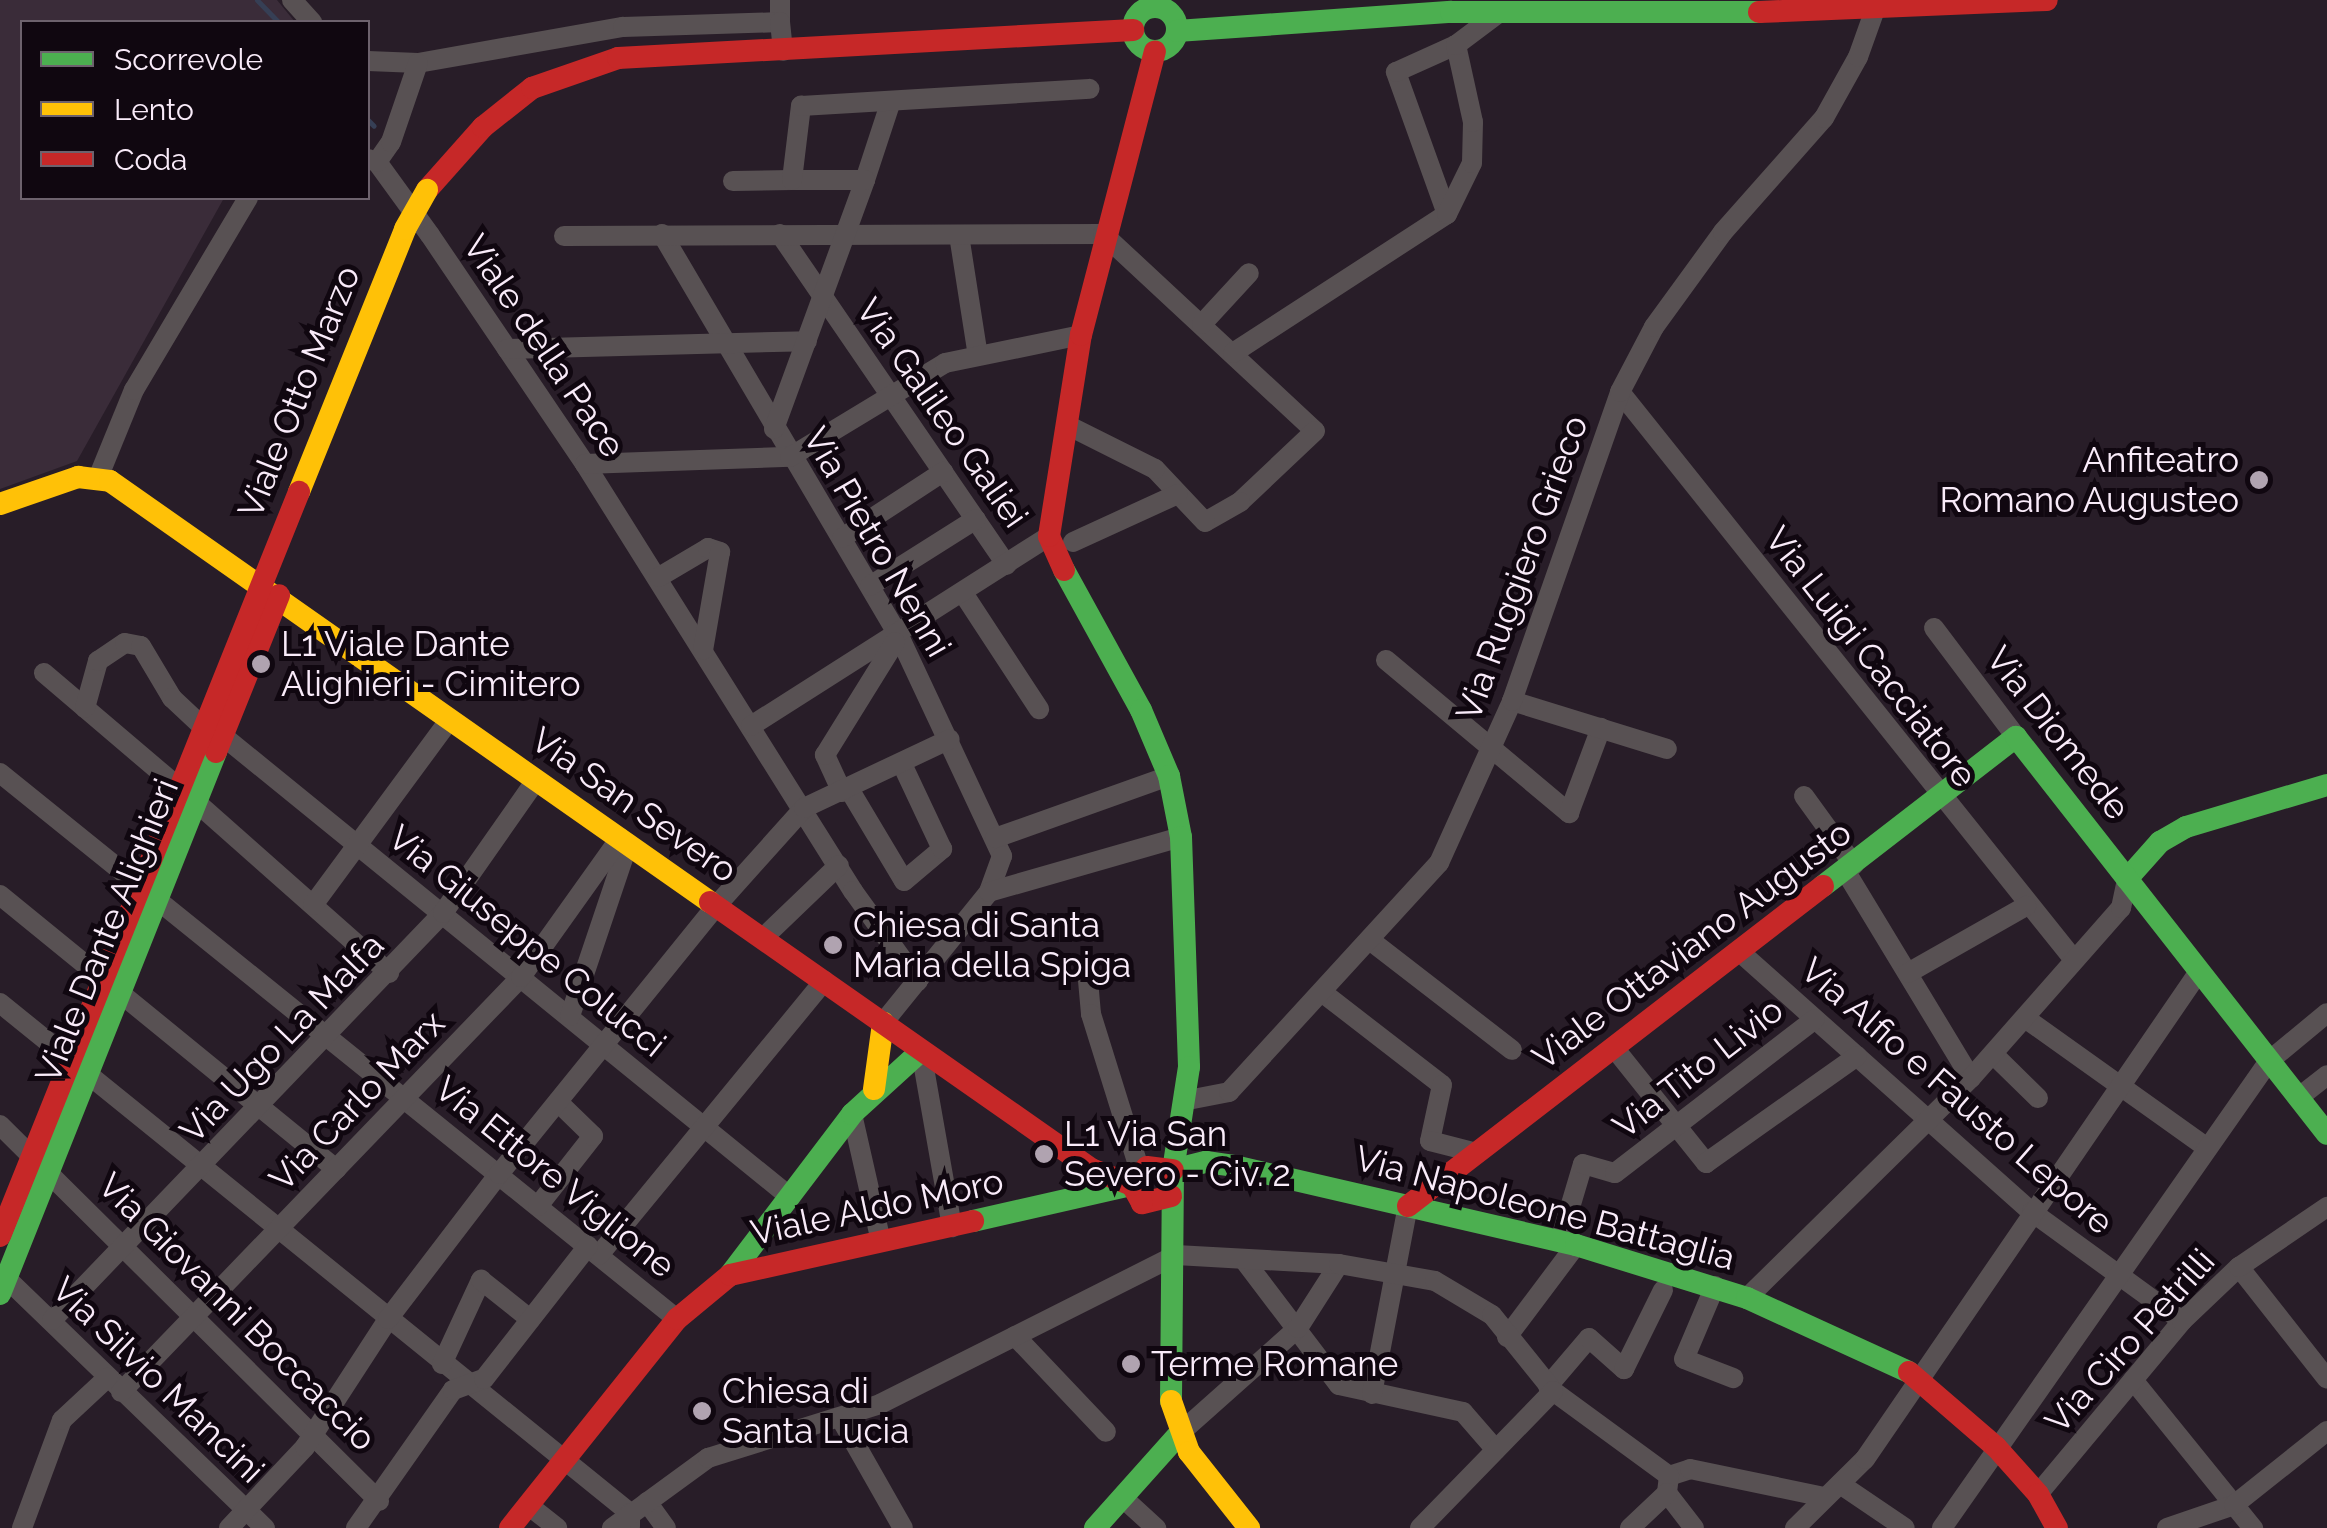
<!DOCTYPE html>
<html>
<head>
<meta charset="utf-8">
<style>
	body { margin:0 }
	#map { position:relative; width:2327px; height:1528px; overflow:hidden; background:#281d28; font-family:Raleway,sans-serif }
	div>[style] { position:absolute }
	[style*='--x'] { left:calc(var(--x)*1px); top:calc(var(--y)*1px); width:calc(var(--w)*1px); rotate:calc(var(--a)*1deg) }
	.green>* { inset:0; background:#3a2c39 }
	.stream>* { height:5px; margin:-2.5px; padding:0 2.5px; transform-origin:2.5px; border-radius:2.5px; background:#363f55 }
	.street>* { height:20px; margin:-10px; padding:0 10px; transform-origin:10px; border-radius:10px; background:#585153 }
	.fast>* { height:22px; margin:-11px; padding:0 11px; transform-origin:11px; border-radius:11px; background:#4caf50 }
	.fast>.ring { margin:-11px; padding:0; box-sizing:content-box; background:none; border:22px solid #4caf50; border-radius:50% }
	.slow>* { height:22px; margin:-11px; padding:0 11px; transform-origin:11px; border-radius:11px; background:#ffc107 }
	.jam>* { height:22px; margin:-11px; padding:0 11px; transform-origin:11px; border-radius:11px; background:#c62828 }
	.slow-bridge>* { height:22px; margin:-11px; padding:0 11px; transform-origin:11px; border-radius:11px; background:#ffc107 }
	.dots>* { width:28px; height:28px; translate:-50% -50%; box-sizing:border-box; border:5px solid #100710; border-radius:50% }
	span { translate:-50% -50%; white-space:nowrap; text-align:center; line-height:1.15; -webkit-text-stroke:10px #100710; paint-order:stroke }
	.street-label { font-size:35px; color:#f9ebf9 }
	.poi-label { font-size:35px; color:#f9ebf9 }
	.right { translate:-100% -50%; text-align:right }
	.left { translate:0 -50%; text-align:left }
	.legend { position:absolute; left:20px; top:20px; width:350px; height:180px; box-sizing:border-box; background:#100710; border:2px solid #6d626d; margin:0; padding:12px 18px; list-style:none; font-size:30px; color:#f9ebf9 }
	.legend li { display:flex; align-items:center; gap:20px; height:50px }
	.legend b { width:50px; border:2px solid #6d626d }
</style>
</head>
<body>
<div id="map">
	<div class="green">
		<div style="clip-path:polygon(0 0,277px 0,295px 22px,22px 22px,22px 198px,224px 198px,77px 461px,0 489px)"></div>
	</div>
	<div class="stream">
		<div style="--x:257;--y:0;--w:30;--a:46"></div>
		<div style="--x:368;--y:120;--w:8;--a:45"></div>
	</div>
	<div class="street">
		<div style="--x:292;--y:0;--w:30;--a:48"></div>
		<div style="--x:780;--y:0;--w:22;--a:90"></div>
		<div style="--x:368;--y:61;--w:50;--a:2.3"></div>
		<div style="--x:418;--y:63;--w:208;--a:-10"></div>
		<div style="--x:623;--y:27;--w:157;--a:-1.8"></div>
		<div style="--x:780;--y:22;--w:29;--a:84"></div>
		<div style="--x:368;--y:159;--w:9;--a:18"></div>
		<div style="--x:377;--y:162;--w:90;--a:54"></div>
		<div style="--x:430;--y:235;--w:277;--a:55.9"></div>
		<div style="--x:585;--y:464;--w:504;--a:57.89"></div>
		<div style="--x:853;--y:891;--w:111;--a:54.2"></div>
		<div style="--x:377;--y:162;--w:24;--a:-55"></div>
		<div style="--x:391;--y:142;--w:83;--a:-71.1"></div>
		<div style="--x:865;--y:180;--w:83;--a:-71.8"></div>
		<div style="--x:733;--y:181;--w:59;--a:-1"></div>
		<div style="--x:1447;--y:214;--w:151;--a:-109.8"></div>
		<div style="--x:1396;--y:72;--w:66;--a:-24.2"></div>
		<div style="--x:662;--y:234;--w:467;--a:59.5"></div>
		<div style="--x:899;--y:636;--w:243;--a:64.9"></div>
		<div style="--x:1002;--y:856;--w:38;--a:110"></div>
		<div style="--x:989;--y:892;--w:169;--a:129"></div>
		<div style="--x:780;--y:234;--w:401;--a:55.6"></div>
		<div style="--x:959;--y:235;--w:122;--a:81.1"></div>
		<div style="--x:564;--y:236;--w:539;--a:-0.21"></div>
		<div style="--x:1103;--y:234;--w:289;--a:42.9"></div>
		<div style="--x:1315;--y:431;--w:103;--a:136.6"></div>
		<div style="--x:1240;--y:502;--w:40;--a:150.3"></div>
		<div style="--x:1205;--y:522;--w:73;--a:-133.3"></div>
		<div style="--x:1155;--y:469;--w:98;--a:-153.4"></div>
		<div style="--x:1202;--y:324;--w:69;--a:-47.3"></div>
		<div style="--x:507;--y:349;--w:300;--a:-1.5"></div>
		<div style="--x:1233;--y:353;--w:255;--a:-33"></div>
		<div style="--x:1447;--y:214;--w:57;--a:-63.9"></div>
		<div style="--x:1472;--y:163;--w:41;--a:-88.6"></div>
		<div style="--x:1473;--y:122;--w:79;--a:-102.4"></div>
		<div style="--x:1456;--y:45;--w:55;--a:-36.9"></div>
		<div style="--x:1620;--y:392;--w:727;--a:51.36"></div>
		<div style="--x:774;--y:429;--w:265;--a:-69.9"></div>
		<div style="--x:865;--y:180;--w:73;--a:180"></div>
		<div style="--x:792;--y:180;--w:75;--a:-83.1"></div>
		<div style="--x:801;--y:106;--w:289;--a:-3.4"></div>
		<div style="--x:585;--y:464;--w:205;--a:-2"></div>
		<div style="--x:790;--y:457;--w:181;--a:-31.2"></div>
		<div style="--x:945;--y:363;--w:139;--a:-11.6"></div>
		<div style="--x:98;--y:478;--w:95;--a:-67.8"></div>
		<div style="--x:134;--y:390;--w:223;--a:-59.3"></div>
		<div style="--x:842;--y:538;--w:121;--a:-33.2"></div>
		<div style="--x:1073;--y:542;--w:115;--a:-24.6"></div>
		<div style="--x:659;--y:577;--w:57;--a:-30.6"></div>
		<div style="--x:708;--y:548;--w:13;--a:18"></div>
		<div style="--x:720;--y:552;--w:99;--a:99.8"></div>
		<div style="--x:870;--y:586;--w:125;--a:-32.3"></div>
		<div style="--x:963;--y:593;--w:139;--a:56.8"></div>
		<div style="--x:1934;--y:628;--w:136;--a:53"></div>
		<div style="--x:1386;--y:660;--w:239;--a:39.9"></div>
		<div style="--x:1569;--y:813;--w:91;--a:-69.4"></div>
		<div style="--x:44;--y:673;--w:177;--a:40.4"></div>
		<div style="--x:1512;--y:701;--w:162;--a:17.2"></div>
		<div style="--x:85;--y:708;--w:49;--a:-74.5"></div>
		<div style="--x:98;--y:661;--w:32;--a:-34"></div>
		<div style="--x:125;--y:643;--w:16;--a:11"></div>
		<div style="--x:141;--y:646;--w:61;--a:59.2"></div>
		<div style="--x:172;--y:698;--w:42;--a:43.1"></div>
		<div style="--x:751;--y:726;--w:353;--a:-32.5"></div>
		<div style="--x:223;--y:736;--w:731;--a:39.11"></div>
		<div style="--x:0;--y:773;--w:870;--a:38.89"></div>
		<div style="--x:849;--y:789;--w:107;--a:59.1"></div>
		<div style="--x:904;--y:881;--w:50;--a:-40.1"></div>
		<div style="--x:942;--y:849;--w:94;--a:-115.2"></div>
		<div style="--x:842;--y:792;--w:41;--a:-114.7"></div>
		<div style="--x:825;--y:755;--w:133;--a:-58.2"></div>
		<div style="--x:1804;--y:796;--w:85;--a:54.1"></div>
		<div style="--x:196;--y:802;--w:258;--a:41.5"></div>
		<div style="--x:995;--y:838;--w:185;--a:-19.6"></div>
		<div style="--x:1846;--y:872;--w:241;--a:58.8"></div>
		<div style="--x:989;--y:892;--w:200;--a:-16"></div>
		<div style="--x:0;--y:895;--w:434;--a:39.2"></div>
		<div style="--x:313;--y:905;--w:231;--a:-53.6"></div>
		<div style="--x:763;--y:938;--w:105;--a:-43.8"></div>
		<div style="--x:1371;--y:941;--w:178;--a:37.7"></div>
		<div style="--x:1741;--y:953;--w:390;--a:41.7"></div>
		<div style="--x:2032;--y:1212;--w:185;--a:36"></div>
		<div style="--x:1087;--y:969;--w:45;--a:84.9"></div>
		<div style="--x:1091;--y:1014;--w:164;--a:72.7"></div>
		<div style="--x:1908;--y:973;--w:136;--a:-29.6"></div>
		<div style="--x:1323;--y:993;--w:150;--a:37.7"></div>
		<div style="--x:1442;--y:1085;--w:57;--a:102.1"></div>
		<div style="--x:1430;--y:1141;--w:49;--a:14.3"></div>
		<div style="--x:0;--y:1003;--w:811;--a:38.99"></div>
		<div style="--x:630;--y:1513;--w:13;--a:90"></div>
		<div style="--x:570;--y:1016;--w:182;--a:-71.4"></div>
		<div style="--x:2025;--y:1018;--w:222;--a:35.5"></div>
		<div style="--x:1615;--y:1049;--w:146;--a:51.4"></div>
		<div style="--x:1706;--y:1163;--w:185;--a:-35.3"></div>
		<div style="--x:921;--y:1051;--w:179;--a:80"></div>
		<div style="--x:1993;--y:1054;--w:63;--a:44.4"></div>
		<div style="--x:2298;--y:1098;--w:37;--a:-38"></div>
		<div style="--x:1188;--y:1100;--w:42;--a:-11"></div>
		<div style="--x:1229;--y:1092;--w:311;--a:-47.5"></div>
		<div style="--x:1439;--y:863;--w:178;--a:-65.7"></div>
		<div style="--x:1512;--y:701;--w:327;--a:-70.7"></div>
		<div style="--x:1620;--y:392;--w:73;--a:-62.4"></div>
		<div style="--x:1654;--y:327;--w:117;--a:-54"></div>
		<div style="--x:1723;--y:232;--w:152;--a:-48.5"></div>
		<div style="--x:1824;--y:118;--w:70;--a:-60.9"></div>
		<div style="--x:1858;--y:57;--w:48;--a:-70.4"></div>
		<div style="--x:852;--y:1114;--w:131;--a:77.2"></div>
		<div style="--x:0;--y:1125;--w:534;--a:44.77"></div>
		<div style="--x:538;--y:1206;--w:89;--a:-51.8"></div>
		<div style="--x:593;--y:1136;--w:49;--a:-135.8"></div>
		<div style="--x:1560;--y:1241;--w:80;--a:-73.4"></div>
		<div style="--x:1583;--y:1164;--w:33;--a:16"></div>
		<div style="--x:1615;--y:1173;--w:252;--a:-37.6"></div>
		<div style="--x:599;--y:1255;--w:355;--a:-50.6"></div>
		<div style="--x:1244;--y:1260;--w:157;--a:52.8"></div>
		<div style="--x:1339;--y:1385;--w:127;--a:12.3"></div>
		<div style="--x:1463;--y:1412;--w:50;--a:49"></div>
		<div style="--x:2239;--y:1267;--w:142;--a:51.8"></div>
		<div style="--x:6;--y:1278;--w:360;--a:44"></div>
		<div style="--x:1715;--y:1286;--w:79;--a:113"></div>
		<div style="--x:1684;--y:1359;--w:53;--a:21.2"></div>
		<div style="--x:1747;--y:1298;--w:314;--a:-44.5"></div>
		<div style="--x:1971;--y:1078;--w:227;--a:-48.6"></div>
		<div style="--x:2121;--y:908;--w:30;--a:-78"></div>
		<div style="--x:52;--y:1320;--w:564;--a:-46.15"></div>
		<div style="--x:443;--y:913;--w:162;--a:-55"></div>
		<div style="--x:1015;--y:1336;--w:132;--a:46.5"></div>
		<div style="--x:1507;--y:1337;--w:115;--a:-53.1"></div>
		<div style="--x:442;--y:1364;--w:93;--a:-65.1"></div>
		<div style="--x:481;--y:1280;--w:63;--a:38.5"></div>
		<div style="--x:2133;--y:1380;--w:191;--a:51"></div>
		<div style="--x:1548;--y:1386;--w:63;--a:-49.5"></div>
		<div style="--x:1589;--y:1338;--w:47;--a:41.5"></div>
		<div style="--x:1624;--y:1369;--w:88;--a:-63.7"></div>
		<div style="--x:121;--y:1392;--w:576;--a:-46.05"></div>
		<div style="--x:521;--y:977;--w:171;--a:-54.5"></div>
		<div style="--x:1372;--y:1394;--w:191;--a:-79.2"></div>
		<div style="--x:841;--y:1419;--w:125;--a:60.4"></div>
		<div style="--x:1180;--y:1433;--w:158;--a:-41.7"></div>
		<div style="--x:1298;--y:1328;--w:76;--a:-57.4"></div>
		<div style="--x:1669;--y:1476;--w:22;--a:-18"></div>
		<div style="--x:1690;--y:1469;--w:137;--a:11.8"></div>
		<div style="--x:1669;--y:1476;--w:17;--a:97"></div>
		<div style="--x:1667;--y:1493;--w:44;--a:52.4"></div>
		<div style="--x:1840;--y:1484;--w:78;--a:34.1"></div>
		<div style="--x:2038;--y:1494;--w:225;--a:-50.2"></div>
		<div style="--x:2182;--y:1321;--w:79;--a:-43.5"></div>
		<div style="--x:2239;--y:1267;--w:107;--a:-34.3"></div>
		<div style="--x:1123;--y:1498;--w:45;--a:42.3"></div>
		<div style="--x:647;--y:1502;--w:32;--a:54"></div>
		<div style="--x:528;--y:1505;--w:37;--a:38"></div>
		<div style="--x:22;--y:1528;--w:115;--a:-69.7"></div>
		<div style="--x:62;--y:1420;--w:62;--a:-43"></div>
		<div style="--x:229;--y:1528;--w:111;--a:-46.8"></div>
		<div style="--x:305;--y:1447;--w:153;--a:-57"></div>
		<div style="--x:388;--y:1319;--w:183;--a:-52.6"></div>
		<div style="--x:499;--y:1174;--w:346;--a:-51"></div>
		<div style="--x:717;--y:905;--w:130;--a:-48.1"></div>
		<div style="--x:804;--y:808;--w:161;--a:-25.3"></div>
		<div style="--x:356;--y:1528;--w:169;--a:-54.9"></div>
		<div style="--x:453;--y:1390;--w:33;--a:-20"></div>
		<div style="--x:484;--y:1379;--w:169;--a:-52"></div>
		<div style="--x:612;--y:1528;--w:119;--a:-36.1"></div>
		<div style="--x:708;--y:1458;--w:180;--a:-17.4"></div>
		<div style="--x:880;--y:1404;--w:331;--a:-26.7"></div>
		<div style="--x:1176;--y:1255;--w:163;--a:3.2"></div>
		<div style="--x:1339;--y:1264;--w:97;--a:10"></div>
		<div style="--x:1435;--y:1281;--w:66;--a:30.8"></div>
		<div style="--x:1492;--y:1315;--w:97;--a:51.2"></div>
		<div style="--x:1553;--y:1391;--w:144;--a:36.2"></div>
		<div style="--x:1420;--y:1528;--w:191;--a:-45.8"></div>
		<div style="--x:1630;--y:1528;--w:51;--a:-43.4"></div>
		<div style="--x:1795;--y:1528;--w:98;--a:-44.6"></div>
		<div style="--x:1865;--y:1459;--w:589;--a:-55.58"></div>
		<div style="--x:1942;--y:1528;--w:570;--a:-55"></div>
		<div style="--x:2269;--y:1061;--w:75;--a:-39.6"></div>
		<div style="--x:2167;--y:1528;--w:71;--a:-18.9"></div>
		<div style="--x:2234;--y:1505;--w:119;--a:-38.5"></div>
	</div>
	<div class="fast">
		<div class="ring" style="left:1133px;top:7px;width:22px;height:22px"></div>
		<div style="--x:1177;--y:31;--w:275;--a:-4"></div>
		<div style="--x:1451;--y:12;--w:308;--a:0"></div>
		<div style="--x:1064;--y:570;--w:160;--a:61.2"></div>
		<div style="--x:1141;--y:710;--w:72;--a:67"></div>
		<div style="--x:1169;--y:776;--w:62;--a:78.9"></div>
		<div style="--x:1181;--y:837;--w:230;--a:88"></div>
		<div style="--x:1189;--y:1067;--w:104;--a:98.8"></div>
		<div style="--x:1173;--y:1170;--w:231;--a:90.5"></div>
		<div style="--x:2127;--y:879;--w:50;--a:-48.3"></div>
		<div style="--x:2160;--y:842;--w:30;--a:-30"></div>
		<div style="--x:2186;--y:827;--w:147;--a:-16.6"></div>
		<div style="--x:1823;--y:886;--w:244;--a:-37.7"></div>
		<div style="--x:2016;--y:737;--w:504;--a:51.93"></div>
		<div style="--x:1173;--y:1170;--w:34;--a:-14"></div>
		<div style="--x:1206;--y:1162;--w:28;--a:8"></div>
		<div style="--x:1234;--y:1166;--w:351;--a:13"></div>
		<div style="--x:1576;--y:1245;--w:179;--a:17.2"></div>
		<div style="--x:1747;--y:1298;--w:178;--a:24.6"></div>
		<div style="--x:973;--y:1221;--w:163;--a:-12.8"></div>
		<div style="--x:730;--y:1275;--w:202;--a:-52.8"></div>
		<div style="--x:852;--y:1114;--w:93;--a:-42.4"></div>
		<div style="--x:0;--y:1294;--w:583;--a:-68.27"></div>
		<div style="--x:1095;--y:1528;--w:127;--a:-48.2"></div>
	</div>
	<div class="slow">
		<div style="--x:299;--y:492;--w:284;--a:-68"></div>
		<div style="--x:0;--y:504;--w:83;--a:-19.1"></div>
		<div style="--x:78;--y:477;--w:32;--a:7"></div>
		<div style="--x:110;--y:481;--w:733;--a:35.06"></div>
		<div style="--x:874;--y:1089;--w:67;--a:-82.2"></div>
		<div style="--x:1171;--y:1401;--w:54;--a:70.6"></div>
		<div style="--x:1189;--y:1452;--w:97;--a:51.7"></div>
	</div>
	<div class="jam">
		<div style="--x:1759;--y:12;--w:288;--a:-2.4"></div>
		<div style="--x:427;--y:190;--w:84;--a:-48.4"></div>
		<div style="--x:483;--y:127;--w:63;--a:-38.5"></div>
		<div style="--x:532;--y:88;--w:91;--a:-19.2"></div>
		<div style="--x:618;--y:58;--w:516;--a:-3.11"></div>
		<div style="--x:1064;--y:570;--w:37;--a:-114"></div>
		<div style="--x:1049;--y:536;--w:204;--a:-81"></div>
		<div style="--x:1081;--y:335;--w:293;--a:-75.4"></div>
		<div style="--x:216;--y:752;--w:169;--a:-68.1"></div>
		<div style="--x:710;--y:902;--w:465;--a:35"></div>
		<div style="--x:1091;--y:1169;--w:44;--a:21.3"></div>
		<div style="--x:1171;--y:1196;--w:30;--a:166"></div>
		<div style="--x:1142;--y:1203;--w:21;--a:-119"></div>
		<div style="--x:1132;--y:1185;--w:23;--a:-50"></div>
		<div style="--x:1147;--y:1167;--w:26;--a:7"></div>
		<div style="--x:1408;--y:1206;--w:524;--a:-37.64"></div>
		<div style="--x:0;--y:1236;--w:802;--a:-68.11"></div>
		<div style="--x:1909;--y:1372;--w:115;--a:40.8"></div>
		<div style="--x:1996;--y:1447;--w:63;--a:48.2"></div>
		<div style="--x:2038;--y:1494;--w:39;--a:61"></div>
		<div style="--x:510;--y:1528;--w:268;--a:-51.4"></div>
		<div style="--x:677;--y:1319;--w:69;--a:-39.7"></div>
		<div style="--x:730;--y:1275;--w:249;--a:-12.5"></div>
	</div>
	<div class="slow-bridge">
		<div style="--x:405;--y:229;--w:45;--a:-60.6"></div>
	</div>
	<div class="dots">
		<div style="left:2259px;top:480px;background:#b0a3b0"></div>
		<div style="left:261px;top:664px;background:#b0a3b0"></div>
		<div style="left:833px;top:945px;background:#b0a3b0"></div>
		<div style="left:1044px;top:1154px;background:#b0a3b0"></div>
		<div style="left:1131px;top:1364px;background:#b0a3b0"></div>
		<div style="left:702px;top:1411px;background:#b0a3b0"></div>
	</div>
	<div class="street-label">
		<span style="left:544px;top:346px;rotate:56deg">Viale della Pace</span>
		<span style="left:299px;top:392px;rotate:-68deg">Viale Otto Marzo</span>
		<span style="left:942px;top:413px;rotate:55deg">Via Galileo Galiei</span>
		<span style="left:877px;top:542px;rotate:60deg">Via Pietro Nenni</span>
		<span style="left:1522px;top:568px;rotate:-70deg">Via Ruggiero Grieco</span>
		<span style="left:1871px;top:657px;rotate:52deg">Via Luigi Cacciatore</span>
		<span style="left:2058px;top:733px;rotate:52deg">Via Diomede</span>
		<span style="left:634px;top:805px;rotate:35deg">Via San Severo</span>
		<span style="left:107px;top:931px;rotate:-68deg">Viale Dante Alighieri</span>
		<span style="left:527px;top:941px;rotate:39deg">Via Giuseppe Colucci</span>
		<span style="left:1692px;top:945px;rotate:-37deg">Viale Ottaviano Augusto</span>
		<span style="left:282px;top:1038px;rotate:-46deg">Via Ugo La Malfa</span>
		<span style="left:1698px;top:1068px;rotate:-38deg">Via Tito Livio</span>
		<span style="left:1957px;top:1096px;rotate:41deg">Via Alfio e Fausto Lepore</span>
		<span style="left:357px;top:1101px;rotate:-46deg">Via Carlo Marx</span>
		<span style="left:555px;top:1177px;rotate:39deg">Via Ettore Viglione</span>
		<span style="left:877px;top:1207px;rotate:-12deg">Viale Aldo Moro</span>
		<span style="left:1545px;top:1208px;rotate:15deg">Via Napoleone Battaglia</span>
		<span style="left:237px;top:1312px;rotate:45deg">Via Giovanni Boccaccio</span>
		<span style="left:2130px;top:1341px;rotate:-48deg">Via Ciro Petrilli</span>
		<span style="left:158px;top:1380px;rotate:44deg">Via Silvio Mancini</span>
	</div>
	<div class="poi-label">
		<span class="right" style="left:2239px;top:480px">Anfiteatro<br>Romano Augusteo</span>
		<span class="left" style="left:281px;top:664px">L1 Viale Dante<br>Alighieri - Cimitero</span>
		<span class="left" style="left:853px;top:945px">Chiesa di Santa<br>Maria della Spiga</span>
		<span class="left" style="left:1064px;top:1154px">L1 Via San<br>Severo - Civ. 2</span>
		<span class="left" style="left:1151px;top:1364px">Terme Romane</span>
		<span class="left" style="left:722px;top:1411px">Chiesa di<br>Santa Lucia</span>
	</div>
	<ul class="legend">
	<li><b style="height:12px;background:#4caf50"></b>Scorrevole</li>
	<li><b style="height:12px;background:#ffc107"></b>Lento</li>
	<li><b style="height:12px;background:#c62828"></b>Coda</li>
	</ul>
</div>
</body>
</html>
